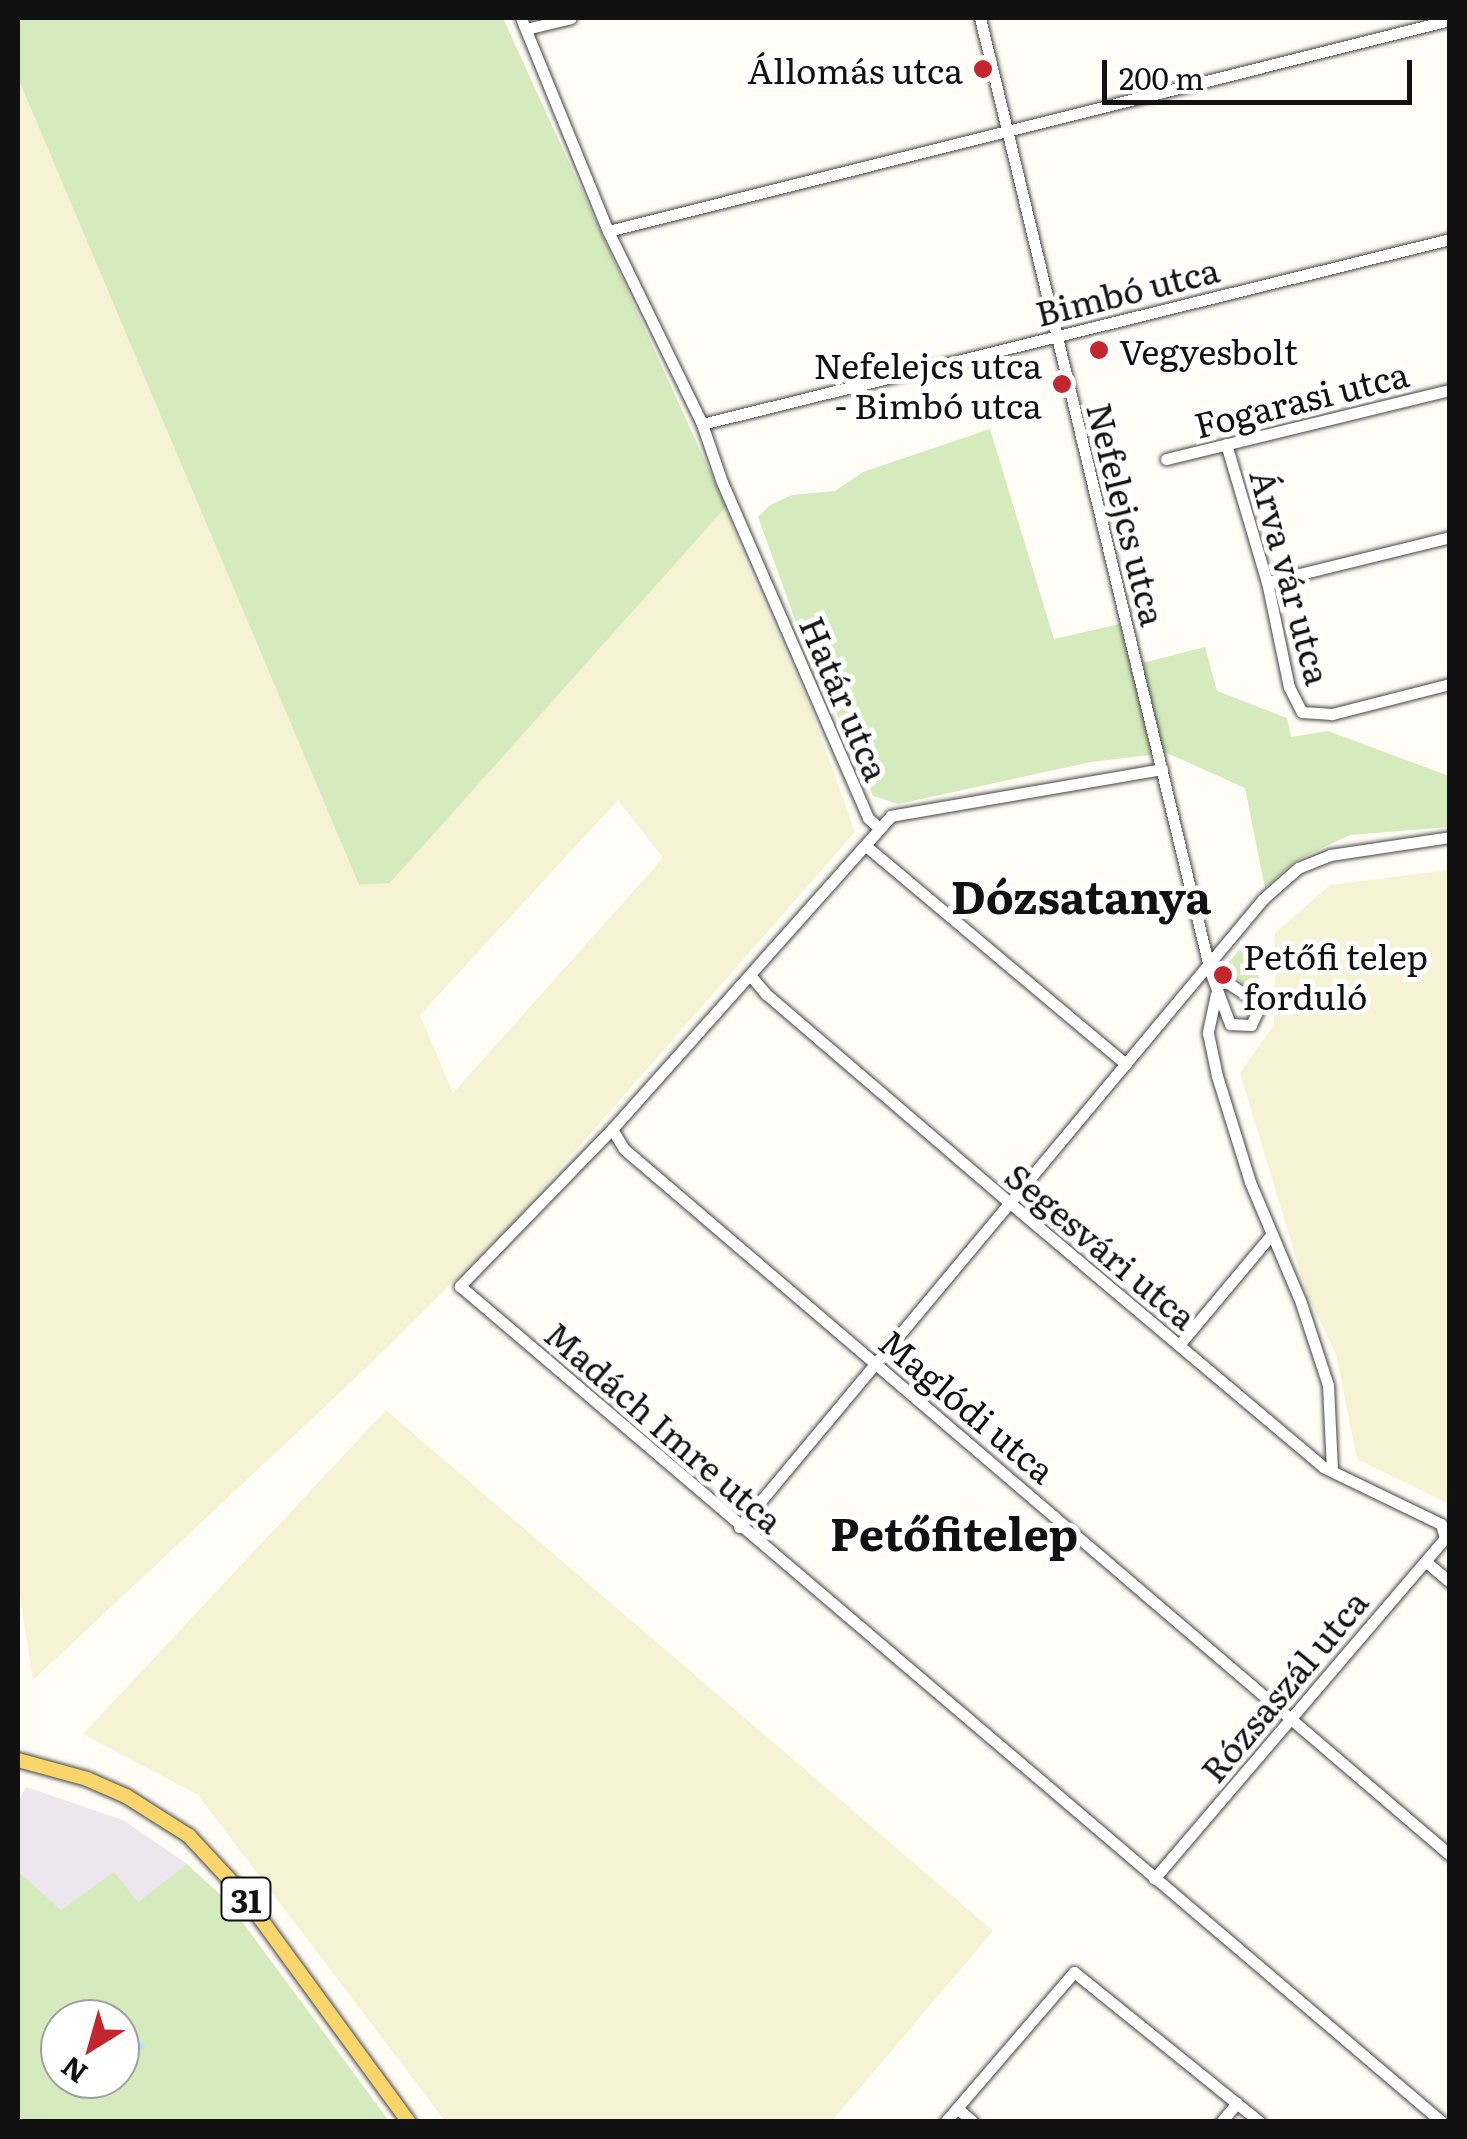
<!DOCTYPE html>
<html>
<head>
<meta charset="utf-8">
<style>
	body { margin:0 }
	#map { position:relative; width:1467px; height:2139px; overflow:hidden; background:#fffdf5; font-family:Literata,serif }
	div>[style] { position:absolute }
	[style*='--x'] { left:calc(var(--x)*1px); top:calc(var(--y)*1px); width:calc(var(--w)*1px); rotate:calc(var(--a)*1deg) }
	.industrial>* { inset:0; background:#eee6ef }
	.farmland>* { inset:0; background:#f6f3d4 }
	.green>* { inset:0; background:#d5ebbd }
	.water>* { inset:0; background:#b9e0f7 }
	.roads { filter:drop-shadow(0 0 2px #444) drop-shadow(0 0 2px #444) }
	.minor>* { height:11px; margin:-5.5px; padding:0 5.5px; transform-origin:5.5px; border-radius:5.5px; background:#fff }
	.major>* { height:14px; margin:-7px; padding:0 7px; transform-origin:7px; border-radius:7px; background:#f9d66b }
	.dots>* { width:28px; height:28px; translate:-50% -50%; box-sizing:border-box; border:5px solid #fff; border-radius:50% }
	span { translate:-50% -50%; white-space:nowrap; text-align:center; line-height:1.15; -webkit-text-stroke:10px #fff; paint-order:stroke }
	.shield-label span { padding:2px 8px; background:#fff; border:2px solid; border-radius:8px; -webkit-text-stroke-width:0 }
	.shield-label { font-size:32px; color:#111; font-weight:700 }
	.poi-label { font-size:35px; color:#111 }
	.right { translate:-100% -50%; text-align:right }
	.left { translate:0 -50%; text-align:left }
	.street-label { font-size:35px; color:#111 }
	.district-label { font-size:45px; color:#111; font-weight:700 }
	.frame { position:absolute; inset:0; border:20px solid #111; pointer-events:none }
	.north { position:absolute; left:40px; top:1999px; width:100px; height:100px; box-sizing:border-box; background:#fff; border:2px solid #a0a0a0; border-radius:50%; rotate:217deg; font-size:28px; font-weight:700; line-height:40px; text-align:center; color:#111 }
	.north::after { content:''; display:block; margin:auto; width:35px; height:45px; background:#c4262e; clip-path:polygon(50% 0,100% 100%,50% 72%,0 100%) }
	.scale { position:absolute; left:1102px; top:60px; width:310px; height:45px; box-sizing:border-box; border:5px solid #111; border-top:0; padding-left:12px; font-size:30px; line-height:35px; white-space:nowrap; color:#111; -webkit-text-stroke:8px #fff; paint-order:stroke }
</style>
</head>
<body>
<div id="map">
	<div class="industrial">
		<div style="clip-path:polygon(26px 1787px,123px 1820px,187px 1864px,138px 1903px,114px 1873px,61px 1911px,18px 1871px,18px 1803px)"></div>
	</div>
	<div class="farmland">
		<div style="clip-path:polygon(evenodd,18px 78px,359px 885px,390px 883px,726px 507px,743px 556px,810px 707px,855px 832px,511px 1224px,366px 1368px,33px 1680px,18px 1584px,18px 78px,618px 800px,663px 858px,453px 1093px,420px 1015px,618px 800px)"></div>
		<div style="clip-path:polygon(1449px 870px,1450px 870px,1449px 1504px,1357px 1459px,1336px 1354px,1307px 1294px,1240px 1073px,1274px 1025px,1275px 933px,1330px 885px)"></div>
		<div style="clip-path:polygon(386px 1410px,993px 1931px,832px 2121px,445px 2121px,198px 1795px,83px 1734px)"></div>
	</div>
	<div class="green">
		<div style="clip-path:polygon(18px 18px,503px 18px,726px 507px,390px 883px,359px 885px,18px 78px)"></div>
		<div style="clip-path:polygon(990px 429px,1054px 639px,1120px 624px,1131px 666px,1205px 647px,1217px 691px,1287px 718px,1291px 737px,1328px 731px,1449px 776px,1449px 827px,1350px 835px,1295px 861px,1265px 888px,1245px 788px,1167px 753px,1091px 762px,898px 804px,873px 796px,794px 617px,758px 517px,770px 505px,792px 495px,835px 491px,863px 472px)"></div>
		<div style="clip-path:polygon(1248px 940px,1265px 999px,1223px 969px)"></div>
		<div style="clip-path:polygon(evenodd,187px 1864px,227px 1901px,389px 2121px,18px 2121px,18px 1871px,61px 1910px,114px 1872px,138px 1902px,187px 1864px,60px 2019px,120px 2019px,120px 2079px,60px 2079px,60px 2019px)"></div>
	</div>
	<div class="water">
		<div style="clip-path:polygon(120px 2026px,146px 2046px,120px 2068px)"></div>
	</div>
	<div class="roads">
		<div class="minor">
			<div style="--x:521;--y:18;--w:230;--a:67.8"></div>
			<div style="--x:608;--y:231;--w:215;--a:64"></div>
			<div style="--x:702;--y:424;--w:61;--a:71"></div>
			<div style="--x:722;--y:482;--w:366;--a:66.5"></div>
			<div style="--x:868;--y:818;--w:13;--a:42"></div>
			<div style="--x:980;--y:18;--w:980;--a:76.43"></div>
			<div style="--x:1210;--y:971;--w:57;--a:69.3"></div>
			<div style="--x:1230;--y:1024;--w:21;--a:3"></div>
			<div style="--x:1251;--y:1025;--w:19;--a:-65"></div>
			<div style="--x:1259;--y:1008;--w:8;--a:-120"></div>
			<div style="--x:1255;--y:1001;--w:54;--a:-146.3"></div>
			<div style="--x:526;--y:29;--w:46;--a:-13.7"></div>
			<div style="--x:608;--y:231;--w:868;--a:-14.07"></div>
			<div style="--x:702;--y:424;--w:771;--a:-13.89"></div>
			<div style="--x:1226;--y:444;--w:144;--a:73.5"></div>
			<div style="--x:1267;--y:582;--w:107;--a:78.2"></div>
			<div style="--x:1289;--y:687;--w:28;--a:63"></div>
			<div style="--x:1302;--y:712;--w:30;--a:4"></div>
			<div style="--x:1332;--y:714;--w:122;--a:-14.3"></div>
			<div style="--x:1166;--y:459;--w:292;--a:-13.7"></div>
			<div style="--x:1267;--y:582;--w:188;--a:-13.8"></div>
			<div style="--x:1162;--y:769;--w:275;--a:170.2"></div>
			<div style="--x:891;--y:816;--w:419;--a:131.7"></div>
			<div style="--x:612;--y:1129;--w:219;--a:134.1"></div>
			<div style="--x:460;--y:1286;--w:1290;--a:40.41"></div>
			<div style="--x:866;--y:846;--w:339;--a:40"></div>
			<div style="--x:750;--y:975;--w:25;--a:50"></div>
			<div style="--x:766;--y:994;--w:321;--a:40.6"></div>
			<div style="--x:1010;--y:1203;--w:409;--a:40.1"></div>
			<div style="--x:1323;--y:1467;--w:131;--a:25.8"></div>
			<div style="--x:1441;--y:1524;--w:15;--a:74"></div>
			<div style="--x:1445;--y:1538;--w:448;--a:130.5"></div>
			<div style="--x:1216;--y:994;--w:40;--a:102"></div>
			<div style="--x:1208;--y:1033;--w:44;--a:78.2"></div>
			<div style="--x:1217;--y:1076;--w:111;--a:72.7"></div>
			<div style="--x:1250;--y:1182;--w:131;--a:67.1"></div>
			<div style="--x:1301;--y:1303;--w:86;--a:71.8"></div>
			<div style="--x:1328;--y:1385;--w:86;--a:87.3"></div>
			<div style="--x:612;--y:1129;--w:23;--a:59"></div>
			<div style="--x:624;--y:1149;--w:1087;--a:40.52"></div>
			<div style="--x:1179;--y:1345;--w:143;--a:-50.1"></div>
			<div style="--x:739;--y:1527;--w:818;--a:-50.16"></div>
			<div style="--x:1263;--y:899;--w:47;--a:-41.5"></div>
			<div style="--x:1298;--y:868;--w:35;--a:-22"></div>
			<div style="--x:1330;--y:855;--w:121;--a:-8.5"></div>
			<div style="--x:1425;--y:1561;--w:33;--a:40"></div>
			<div style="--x:957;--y:2108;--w:21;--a:41"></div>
			<div style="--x:945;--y:2122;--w:198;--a:-49.3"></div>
			<div style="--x:1074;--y:1972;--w:239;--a:38.9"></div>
			<div style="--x:1221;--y:2122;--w:25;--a:-50"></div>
		</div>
		<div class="major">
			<div style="--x:18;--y:1760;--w:72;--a:15.4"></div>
			<div style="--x:87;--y:1779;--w:43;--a:23.6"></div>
			<div style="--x:126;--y:1796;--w:75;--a:32.4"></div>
			<div style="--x:189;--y:1836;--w:76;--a:47.1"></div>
			<div style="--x:241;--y:1892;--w:285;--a:53.9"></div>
		</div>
	</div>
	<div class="dots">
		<div style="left:983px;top:69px;background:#c4262e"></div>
		<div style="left:1099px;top:350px;background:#c4262e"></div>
		<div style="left:1062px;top:384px;background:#c4262e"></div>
		<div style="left:1223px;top:975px;background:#c4262e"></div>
	</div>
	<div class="shield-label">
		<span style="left:246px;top:1899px">31</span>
	</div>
	<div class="poi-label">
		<span class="right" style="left:963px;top:69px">Állomás utca</span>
		<span class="left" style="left:1119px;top:350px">Vegyesbolt</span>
		<span class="right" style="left:1042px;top:384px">Nefelejcs utca<br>- Bimbó utca</span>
		<span class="left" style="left:1243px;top:975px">Petőfi telep<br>forduló</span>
	</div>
	<div class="street-label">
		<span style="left:1127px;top:290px;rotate:-14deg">Bimbó utca</span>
		<span style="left:1301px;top:398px;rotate:-14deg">Fogarasi utca</span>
		<span style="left:1128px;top:514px;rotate:76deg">Nefelejcs utca</span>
		<span style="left:1292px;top:577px;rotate:75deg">Árva vár utca</span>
		<span style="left:846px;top:698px;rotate:67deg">Határ utca</span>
		<span style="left:1102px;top:1245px;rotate:40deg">Segesvári utca</span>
		<span style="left:968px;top:1405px;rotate:40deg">Maglódi utca</span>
		<span style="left:665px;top:1426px;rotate:41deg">Madách Imre utca</span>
		<span style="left:1283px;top:1685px;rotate:-50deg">Rózsaszál utca</span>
	</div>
	<div class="district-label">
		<span style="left:1081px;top:895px">Dózsatanya</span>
		<span style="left:954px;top:1532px">Petőfitelep</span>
	</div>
	<div class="frame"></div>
	<div class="north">N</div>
	<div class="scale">200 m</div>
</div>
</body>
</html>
